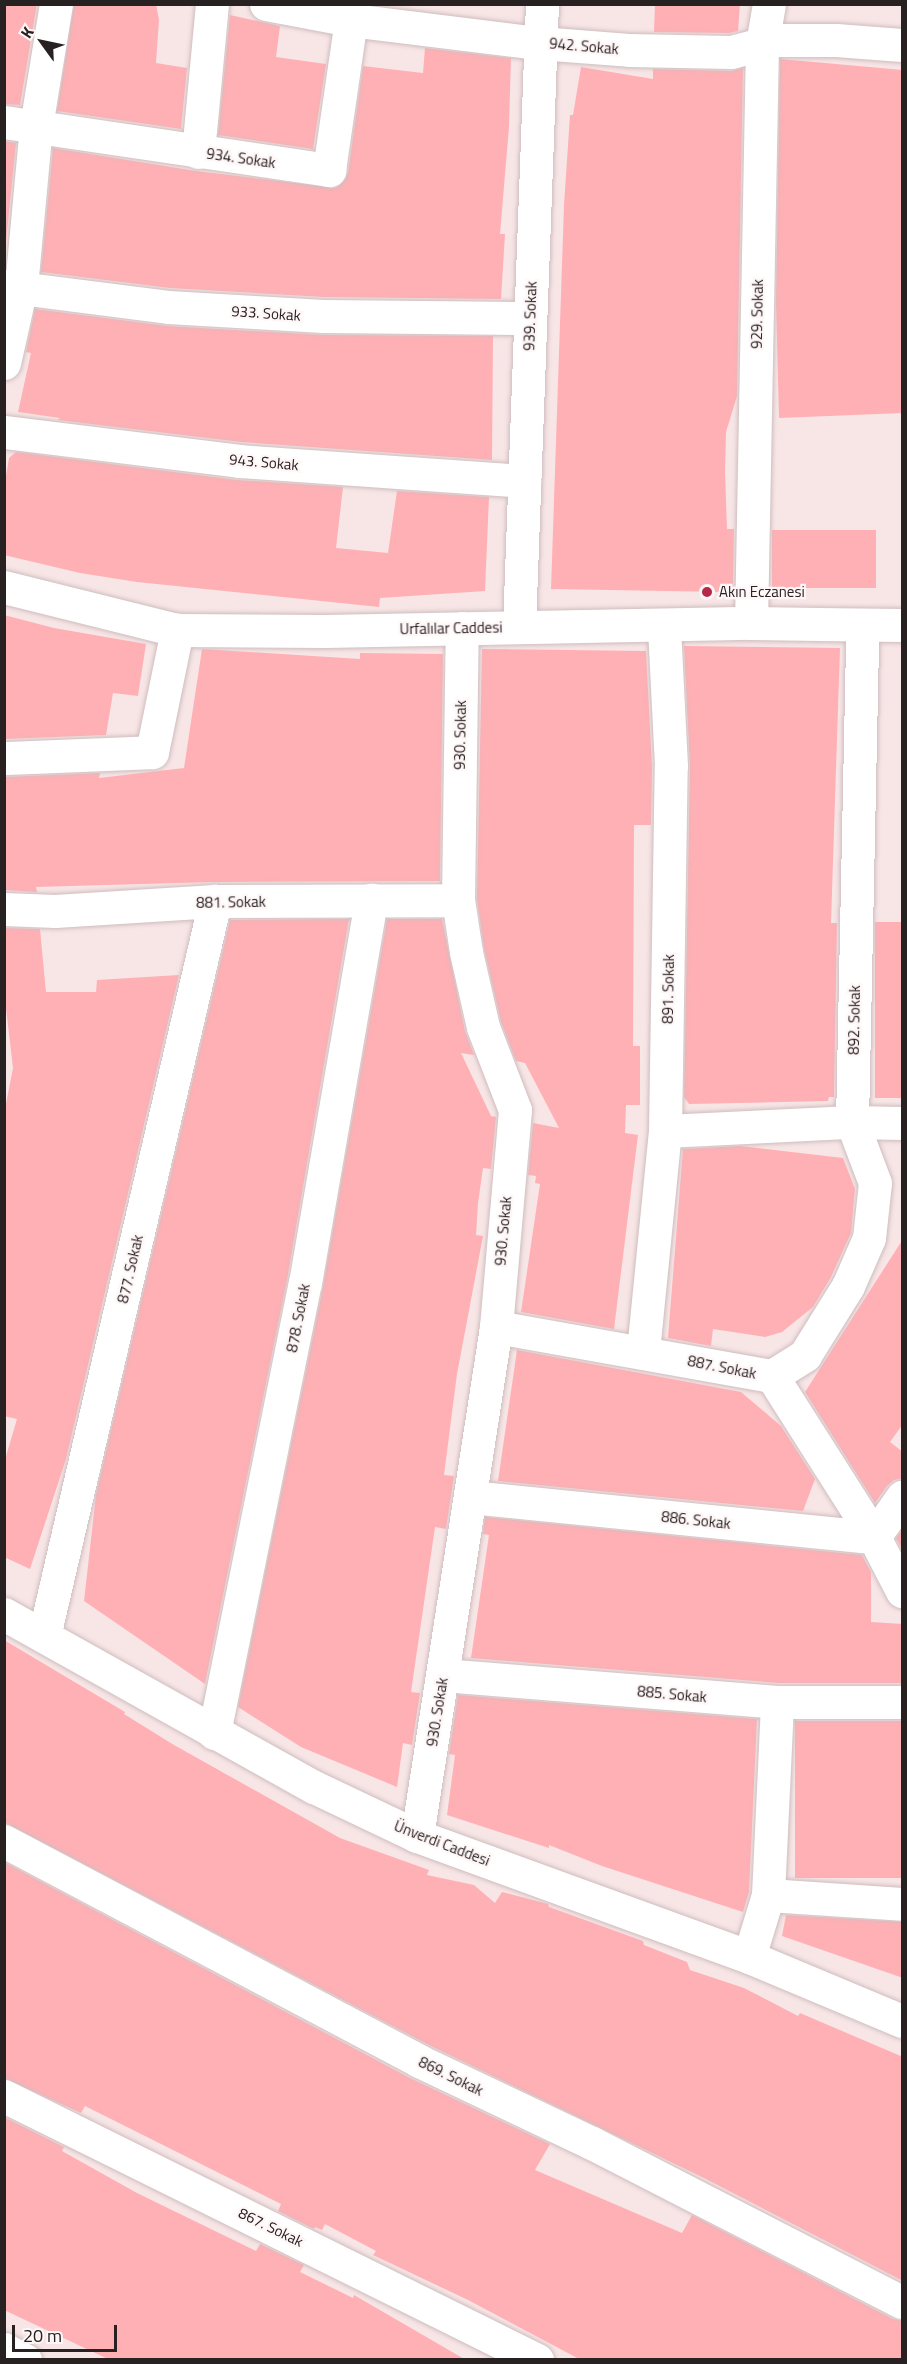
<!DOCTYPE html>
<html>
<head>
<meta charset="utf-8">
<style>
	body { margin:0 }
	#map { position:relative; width:907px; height:2364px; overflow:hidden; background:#f8e6e7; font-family:"Titillium Web",sans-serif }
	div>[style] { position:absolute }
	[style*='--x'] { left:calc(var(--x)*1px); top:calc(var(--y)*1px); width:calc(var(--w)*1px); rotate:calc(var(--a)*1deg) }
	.building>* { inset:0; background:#ffb0b5; transform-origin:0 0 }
	.roads { filter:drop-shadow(0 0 2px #cfbdbe) drop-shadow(0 0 2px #cfbdbe) }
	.street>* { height:33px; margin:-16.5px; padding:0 16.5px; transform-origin:16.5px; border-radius:16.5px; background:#fff }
	.secondary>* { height:33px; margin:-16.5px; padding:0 16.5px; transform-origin:16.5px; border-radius:16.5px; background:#fff }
	.dots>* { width:16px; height:16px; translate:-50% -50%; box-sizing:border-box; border:3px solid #fef6f7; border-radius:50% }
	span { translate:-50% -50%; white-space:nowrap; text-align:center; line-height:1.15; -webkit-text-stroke:4.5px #fef6f7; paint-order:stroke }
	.street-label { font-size:15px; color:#282122 }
	.poi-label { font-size:15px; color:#282122 }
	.left { translate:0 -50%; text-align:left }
	.frame { position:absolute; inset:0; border:6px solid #282122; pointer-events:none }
	.north { position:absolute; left:12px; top:12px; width:60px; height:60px; -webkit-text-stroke:4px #fef6f7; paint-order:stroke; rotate:303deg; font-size:16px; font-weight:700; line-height:24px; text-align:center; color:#282122 }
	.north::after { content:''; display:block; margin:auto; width:21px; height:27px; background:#282122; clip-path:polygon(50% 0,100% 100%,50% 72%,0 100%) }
	.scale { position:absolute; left:12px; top:2325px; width:105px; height:27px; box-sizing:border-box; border:3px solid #282122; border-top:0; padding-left:8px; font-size:18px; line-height:21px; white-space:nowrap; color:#282122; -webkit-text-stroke:4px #fef6f7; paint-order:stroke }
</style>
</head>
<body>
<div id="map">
	<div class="building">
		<div style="clip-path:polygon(4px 4px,37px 4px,20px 105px,4px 104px)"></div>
		<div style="clip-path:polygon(74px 4px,156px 4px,159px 20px,156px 63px,187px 68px,181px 129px,57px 111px)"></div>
		<div style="clip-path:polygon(655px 4px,740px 4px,738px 31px,729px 33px,654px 32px)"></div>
		<div style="clip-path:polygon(230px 15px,280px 26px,276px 57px,326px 64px,313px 149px,218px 135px)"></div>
		<div style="clip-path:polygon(425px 48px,511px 58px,509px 127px,500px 234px,505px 234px,501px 299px,324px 297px,170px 288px,41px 272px,53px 148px,196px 171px,335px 188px,343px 182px,348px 173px,363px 66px,423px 73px)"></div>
		<div style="clip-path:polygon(780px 59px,903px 70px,903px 413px,779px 418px,776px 301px)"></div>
		<div style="clip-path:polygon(581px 67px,653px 79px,653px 69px,731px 71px,743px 68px,737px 396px,726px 432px,725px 472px,727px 529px,734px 529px,733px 588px,725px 588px,725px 592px,551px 589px,564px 205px,570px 115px,573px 115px)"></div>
		<div style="clip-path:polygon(4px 141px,16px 143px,4px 262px)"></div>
		<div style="clip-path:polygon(35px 309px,167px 326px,323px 335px,493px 336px,492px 460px,241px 442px,58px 420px,60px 418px,18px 412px,31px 353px,26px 352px)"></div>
		<div style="clip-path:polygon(16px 452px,237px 480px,343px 487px,336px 548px,388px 553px,397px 491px,489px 497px,485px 591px,380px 598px,379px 607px,137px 582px,80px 573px,4px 555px,4px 488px,9px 458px)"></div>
		<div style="left:772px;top:530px;width:104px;height:58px"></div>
		<div style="clip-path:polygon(4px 615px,54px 628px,146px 644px,138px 696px,113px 693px,106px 735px,4px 739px)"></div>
		<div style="clip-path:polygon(684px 646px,840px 648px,831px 923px,837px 923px,834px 1097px,829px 1097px,828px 1101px,689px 1104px,684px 1097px,690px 766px)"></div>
		<div style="clip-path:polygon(202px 649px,360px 659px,360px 653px,443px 654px,440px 881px,213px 882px,36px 887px,37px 892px,4px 890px,4px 777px,100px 773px,99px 778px,184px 768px)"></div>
		<div style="clip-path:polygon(482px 649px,646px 651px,652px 766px,651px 825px,634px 825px,633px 1046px,640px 1046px,640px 1105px,626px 1105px,625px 1133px,638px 1135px,614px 1329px,521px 1312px,540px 1184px,535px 1183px,536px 1176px,528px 1175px,533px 1123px,559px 1128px,525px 1063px,516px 1061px,501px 1022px,484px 948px,477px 899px)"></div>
		<div style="clip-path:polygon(349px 919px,287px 1280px,205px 1684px,84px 1601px,96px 1495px,230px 920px)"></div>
		<div style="clip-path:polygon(387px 919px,442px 919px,465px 1031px,474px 1055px,461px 1053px,491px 1116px,496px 1117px,491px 1169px,483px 1168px,478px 1203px,476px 1235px,483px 1236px,457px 1374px,444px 1475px,454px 1476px,446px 1529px,435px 1527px,411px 1692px,420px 1693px,412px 1745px,403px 1743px,397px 1787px,301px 1747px,238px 1707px,323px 1287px)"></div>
		<div style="left:875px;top:922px;width:28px;height:176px"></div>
		<div style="clip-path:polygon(4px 928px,40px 929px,46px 992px,96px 992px,97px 980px,179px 975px,66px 1459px,30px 1569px,4px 1557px,4px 1463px,17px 1419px,4px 1416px,4px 1114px,13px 1068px,4px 991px)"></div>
		<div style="clip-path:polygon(740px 1146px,843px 1158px,855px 1189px,851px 1233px,831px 1277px,813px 1307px,782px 1332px,765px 1337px,713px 1329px,711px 1346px,668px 1338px,683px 1149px)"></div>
		<div style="clip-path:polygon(903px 1239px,903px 1424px,890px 1442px,903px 1452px,903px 1478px,894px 1480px,887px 1486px,875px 1503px,805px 1392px)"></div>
		<div style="clip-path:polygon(517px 1350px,741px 1392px,781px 1426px,815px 1479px,803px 1511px,498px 1481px)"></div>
		<div style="clip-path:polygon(485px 1517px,862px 1555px,871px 1572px,871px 1622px,903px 1624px,903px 1683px,778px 1683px,471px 1658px,489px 1535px,483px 1534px)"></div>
		<div style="clip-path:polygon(903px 1529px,903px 1551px,896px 1538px)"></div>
		<div style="clip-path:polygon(4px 1640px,125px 1712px,124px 1714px,174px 1745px,340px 1838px,429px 1870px,427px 1875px,474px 1885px,495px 1903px,502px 1892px,548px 1904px,549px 1907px,643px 1941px,644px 1945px,687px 1962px,690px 1970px,744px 1988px,798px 2016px,800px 2013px,903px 2057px,903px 2281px,706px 2179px,427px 2044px,4px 1822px)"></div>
		<div style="clip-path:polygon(458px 1695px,757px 1719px,749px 1892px,743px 1912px,602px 1866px,549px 1845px,549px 1848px,447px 1815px,455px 1755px,449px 1754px)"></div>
		<div style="left:795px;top:1721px;width:108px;height:157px"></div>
		<div style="clip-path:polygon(4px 1862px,410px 2078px,550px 2144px,535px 2170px,682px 2233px,692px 2215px,893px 2319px,903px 2321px,903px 2360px,581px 2360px,468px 2300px,373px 2255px,376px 2251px,325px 2224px,322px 2230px,315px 2227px,314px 2229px,278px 2211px,281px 2204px,85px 2106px,81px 2113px,4px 2078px)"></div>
		<div style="clip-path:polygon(786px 1915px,903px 1922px,903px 1978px,782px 1936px)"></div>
		<div style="clip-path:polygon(4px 2117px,64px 2147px,62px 2151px,137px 2193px,256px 2251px,260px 2244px,304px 2265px,300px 2272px,353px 2298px,354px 2295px,466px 2360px,110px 2360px,4px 2310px)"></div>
	</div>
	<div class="roads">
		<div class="street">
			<div style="--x:266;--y:4;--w:86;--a:10.7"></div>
			<div style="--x:351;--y:20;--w:189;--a:7"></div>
			<div style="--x:539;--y:43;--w:90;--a:4.4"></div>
			<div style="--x:629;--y:50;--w:102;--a:1.1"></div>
			<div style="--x:731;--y:52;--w:48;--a:-14.6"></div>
			<div style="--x:777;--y:40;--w:59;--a:0"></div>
			<div style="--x:836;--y:40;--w:66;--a:4.3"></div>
			<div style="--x:4;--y:122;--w:329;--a:8.4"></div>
			<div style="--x:329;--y:170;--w:152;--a:-81.7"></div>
			<div style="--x:198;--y:152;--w:149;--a:-84.6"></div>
			<div style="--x:4;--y:286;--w:165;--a:7.3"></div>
			<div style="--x:168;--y:307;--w:155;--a:3.3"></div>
			<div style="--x:323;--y:316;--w:207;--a:0.6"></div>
			<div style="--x:4;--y:363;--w:78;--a:-77.4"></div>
			<div style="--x:21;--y:287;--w:162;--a:-84.7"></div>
			<div style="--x:36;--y:126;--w:124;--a:-80.7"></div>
			<div style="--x:4;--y:432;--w:237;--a:7"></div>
			<div style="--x:239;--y:461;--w:286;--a:4"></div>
			<div style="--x:751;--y:623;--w:579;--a:-88.91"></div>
			<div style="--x:762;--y:44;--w:41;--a:-80.1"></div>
			<div style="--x:519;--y:627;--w:623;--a:-87.89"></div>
			<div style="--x:4;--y:758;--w:148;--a:-2.3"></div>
			<div style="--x:152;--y:752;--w:125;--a:-78.4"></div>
			<div style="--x:4;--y:909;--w:51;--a:2.2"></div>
			<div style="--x:55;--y:911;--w:160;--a:-3.6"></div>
			<div style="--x:215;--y:901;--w:243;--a:-0.2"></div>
			<div style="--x:665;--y:1131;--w:187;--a:-2.8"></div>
			<div style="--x:852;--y:1122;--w:50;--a:1.1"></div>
			<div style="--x:496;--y:1327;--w:280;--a:10.1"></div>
			<div style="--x:772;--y:1376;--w:191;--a:57.6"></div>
			<div style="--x:874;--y:1537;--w:61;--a:62.6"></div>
			<div style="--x:643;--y:1351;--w:221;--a:-84.3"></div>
			<div style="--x:665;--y:1131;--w:365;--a:-89.1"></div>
			<div style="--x:671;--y:766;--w:140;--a:-92.9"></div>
			<div style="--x:772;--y:1376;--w:39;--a:-32"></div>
			<div style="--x:805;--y:1355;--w:81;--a:-58.1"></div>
			<div style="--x:848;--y:1286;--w:52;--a:-66.4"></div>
			<div style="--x:869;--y:1238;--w:55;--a:-83.8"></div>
			<div style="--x:875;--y:1183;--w:65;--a:-110.7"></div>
			<div style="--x:852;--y:1122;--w:497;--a:-88.8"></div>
			<div style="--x:470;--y:1497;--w:406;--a:5.7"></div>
			<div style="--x:874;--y:1537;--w:49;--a:-55"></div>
			<div style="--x:44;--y:1636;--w:755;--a:-76.9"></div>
			<div style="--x:443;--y:1675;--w:335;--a:4.6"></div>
			<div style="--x:777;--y:1702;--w:125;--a:0"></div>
			<div style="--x:214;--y:1733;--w:459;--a:-78.6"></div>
			<div style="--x:305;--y:1283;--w:389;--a:-80.2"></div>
			<div style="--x:417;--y:1836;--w:515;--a:-81.18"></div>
			<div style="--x:496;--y:1327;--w:218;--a:-85"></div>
			<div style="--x:515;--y:1110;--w:89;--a:-111.1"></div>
			<div style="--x:483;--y:1027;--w:77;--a:-102.8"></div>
			<div style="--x:466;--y:952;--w:53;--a:-98.7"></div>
			<div style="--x:458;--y:900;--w:272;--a:-89.2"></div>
			<div style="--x:4;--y:1841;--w:470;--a:27.9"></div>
			<div style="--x:419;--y:2061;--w:191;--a:25.4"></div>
			<div style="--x:592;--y:2143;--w:348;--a:27.2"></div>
			<div style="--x:768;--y:1895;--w:134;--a:3.8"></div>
			<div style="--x:749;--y:1957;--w:65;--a:-73"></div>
			<div style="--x:768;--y:1895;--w:193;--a:-87.3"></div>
			<div style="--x:4;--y:2096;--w:595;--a:26.35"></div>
			<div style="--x:4;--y:2349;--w:24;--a:28"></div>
		</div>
		<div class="secondary">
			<div style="--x:4;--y:587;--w:178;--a:14"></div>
			<div style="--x:177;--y:630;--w:148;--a:0.4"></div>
			<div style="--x:325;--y:631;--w:426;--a:-1.1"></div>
			<div style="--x:751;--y:623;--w:151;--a:0.8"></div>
			<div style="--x:4;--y:1614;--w:355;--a:29.2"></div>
			<div style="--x:314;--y:1787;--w:114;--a:25.4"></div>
			<div style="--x:417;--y:1836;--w:353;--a:20"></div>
			<div style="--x:749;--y:1957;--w:166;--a:22.7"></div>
		</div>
	</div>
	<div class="dots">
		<div style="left:707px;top:592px;background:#b82746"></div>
	</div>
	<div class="street-label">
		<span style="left:584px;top:46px;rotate:5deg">942. Sokak</span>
		<span style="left:241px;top:158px;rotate:8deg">934. Sokak</span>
		<span style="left:266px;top:313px;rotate:4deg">933. Sokak</span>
		<span style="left:757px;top:314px;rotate:-89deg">929. Sokak</span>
		<span style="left:530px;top:316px;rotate:-88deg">939. Sokak</span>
		<span style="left:264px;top:462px;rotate:5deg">943. Sokak</span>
		<span style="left:451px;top:628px;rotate:-1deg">Urfalılar Caddesi</span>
		<span style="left:460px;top:735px;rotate:-89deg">930. Sokak</span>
		<span style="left:231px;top:902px;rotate:-1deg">881. Sokak</span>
		<span style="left:668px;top:989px;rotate:-89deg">891. Sokak</span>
		<span style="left:854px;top:1020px;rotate:-89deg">892. Sokak</span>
		<span style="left:503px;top:1231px;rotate:-85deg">930. Sokak</span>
		<span style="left:130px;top:1269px;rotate:-77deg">877. Sokak</span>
		<span style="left:298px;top:1318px;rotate:-79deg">878. Sokak</span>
		<span style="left:722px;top:1367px;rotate:11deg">887. Sokak</span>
		<span style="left:696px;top:1520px;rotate:6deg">886. Sokak</span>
		<span style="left:672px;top:1694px;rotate:5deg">885. Sokak</span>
		<span style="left:437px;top:1712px;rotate:-81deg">930. Sokak</span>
		<span style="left:442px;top:1843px;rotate:21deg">Ünverdi Caddesi</span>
		<span style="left:451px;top:2076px;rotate:26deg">869. Sokak</span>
		<span style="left:271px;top:2227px;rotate:26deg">867. Sokak</span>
	</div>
	<div class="poi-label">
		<span class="left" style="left:719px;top:592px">Akın Eczanesi</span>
	</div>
	<div class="frame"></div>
	<div class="north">K</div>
	<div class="scale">20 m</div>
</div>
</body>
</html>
